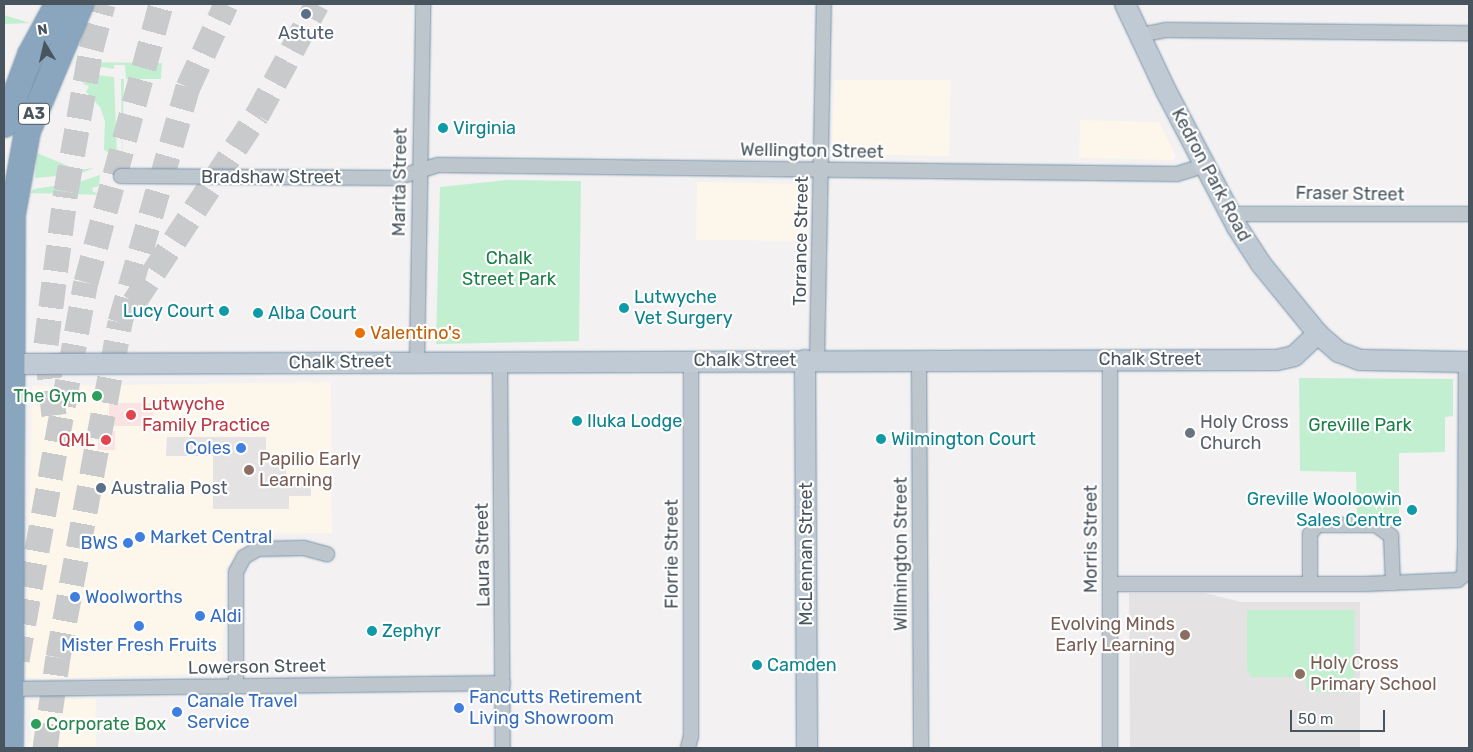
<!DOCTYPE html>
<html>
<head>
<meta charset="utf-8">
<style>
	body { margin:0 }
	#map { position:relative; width:1473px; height:752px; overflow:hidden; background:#f3f1f1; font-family:Rubik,sans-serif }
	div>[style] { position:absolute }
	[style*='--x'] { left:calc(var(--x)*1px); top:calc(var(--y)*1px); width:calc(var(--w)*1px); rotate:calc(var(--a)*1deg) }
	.commercial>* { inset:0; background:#fcf6eb }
	.education>* { inset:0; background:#e4e2e3 }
	.medical>* { inset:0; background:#fbe3e3; transform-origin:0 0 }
	.green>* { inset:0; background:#c1efd0 }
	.highway-tunnel>* { height:25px; margin-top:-12.5px; transform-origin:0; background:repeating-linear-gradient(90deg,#c8cacc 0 25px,transparent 0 37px) }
	.roads { filter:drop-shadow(0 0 1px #7591aa) drop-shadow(0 0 1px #7591aa) }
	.street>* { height:14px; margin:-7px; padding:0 7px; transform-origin:7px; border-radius:7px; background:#bdc6cd }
	.secondary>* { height:20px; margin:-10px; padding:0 10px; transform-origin:10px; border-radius:10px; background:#bfcad4 }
	.highway>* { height:25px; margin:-12.5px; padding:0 12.5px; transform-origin:12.5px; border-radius:12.5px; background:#8aa6be }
	.dots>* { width:14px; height:14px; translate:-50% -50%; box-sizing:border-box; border:2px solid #fff; border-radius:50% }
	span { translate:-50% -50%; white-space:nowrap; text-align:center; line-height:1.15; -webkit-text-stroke:4.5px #fff; paint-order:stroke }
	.shield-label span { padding:1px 4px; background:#fff; border:1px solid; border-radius:4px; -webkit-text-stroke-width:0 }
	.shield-label { font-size:16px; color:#49555e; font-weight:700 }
	.service-label { font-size:18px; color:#4e5e75 }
	.left { translate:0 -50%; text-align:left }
	.culture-label { font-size:18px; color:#0d838f }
	.right { translate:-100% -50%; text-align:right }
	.street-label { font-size:18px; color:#49555e }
	.park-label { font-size:18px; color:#197f47 }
	.food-label { font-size:18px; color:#c56008 }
	.leisure-label { font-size:18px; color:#27864d }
	.health-label { font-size:18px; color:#be3a42 }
	.worship-label { font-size:18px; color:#5b616d }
	.shop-label { font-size:18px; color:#366cbe }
	.education-label { font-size:18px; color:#785e54 }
	.frame { position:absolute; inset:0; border:5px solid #49555e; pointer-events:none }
	.north { position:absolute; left:20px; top:20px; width:50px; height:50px; -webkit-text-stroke:4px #fff; paint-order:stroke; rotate:351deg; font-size:14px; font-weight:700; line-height:20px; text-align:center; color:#49555e }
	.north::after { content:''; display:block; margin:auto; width:18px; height:22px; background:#49555e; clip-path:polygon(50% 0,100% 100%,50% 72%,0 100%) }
	.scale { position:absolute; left:1290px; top:710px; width:95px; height:22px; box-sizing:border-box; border:2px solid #49555e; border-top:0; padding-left:6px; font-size:15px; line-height:18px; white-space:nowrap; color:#49555e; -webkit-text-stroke:4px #fff; paint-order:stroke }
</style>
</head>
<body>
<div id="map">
	<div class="commercial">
		<div style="clip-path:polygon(834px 80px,951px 80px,949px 156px,839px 154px,832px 145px)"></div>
		<div style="clip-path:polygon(1080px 120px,1159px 122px,1176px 156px,1173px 160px,1079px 158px)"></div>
		<div style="clip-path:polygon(697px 182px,798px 184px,810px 196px,808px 241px,696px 240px)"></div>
		<div style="clip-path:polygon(331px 382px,332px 533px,259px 534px,226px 568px,222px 673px,33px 679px,26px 676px,32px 386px)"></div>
		<div style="clip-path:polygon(96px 699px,96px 748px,27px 748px,27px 743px,31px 742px,30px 700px)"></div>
	</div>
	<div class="education">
		<div style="clip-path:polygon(167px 437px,266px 437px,266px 463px,286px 463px,286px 476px,311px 476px,311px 496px,289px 496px,289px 509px,213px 509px,213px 456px,166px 456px)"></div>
		<div style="clip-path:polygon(1129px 593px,1205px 593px,1241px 602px,1360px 602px,1360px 748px,1130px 748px)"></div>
	</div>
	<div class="medical">
		<div style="left:109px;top:403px;width:44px;height:23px"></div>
		<div style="left:98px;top:431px;width:17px;height:19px"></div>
	</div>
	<div class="green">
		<div style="clip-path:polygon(4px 15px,30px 23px,4px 24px)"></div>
		<div style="clip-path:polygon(71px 62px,162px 63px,161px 79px,126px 79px,125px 65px,114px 65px,114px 69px)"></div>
		<div style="clip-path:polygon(87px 74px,114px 77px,117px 156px,104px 150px,105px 121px,100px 107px,86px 92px,89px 86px,83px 84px)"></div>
		<div style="clip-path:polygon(121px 79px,124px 79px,122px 157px)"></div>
		<div style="clip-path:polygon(37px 153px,78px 170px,94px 168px,79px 174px,35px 178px)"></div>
		<div style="clip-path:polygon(100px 175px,99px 186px,92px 188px,93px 192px,104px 195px,30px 193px,34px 189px,73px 183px,74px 189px,79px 189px,79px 182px)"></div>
		<div style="clip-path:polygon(507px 180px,581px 181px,579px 341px,436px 344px,440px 187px)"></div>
		<div style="clip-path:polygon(1299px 378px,1453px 379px,1453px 416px,1445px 417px,1445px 452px,1399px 453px,1399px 519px,1357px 515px,1356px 472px,1300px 471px)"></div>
		<div style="clip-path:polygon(1247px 610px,1355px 610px,1354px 692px,1322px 693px,1307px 689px,1306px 681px,1299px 677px,1251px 677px,1247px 669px)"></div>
	</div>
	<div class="highway-tunnel">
		<div style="--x:134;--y:302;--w:224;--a:-56.7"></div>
		<div style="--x:257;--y:115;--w:126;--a:-61.6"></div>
		<div style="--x:54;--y:415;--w:71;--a:-96.4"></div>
		<div style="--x:46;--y:344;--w:154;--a:-82.6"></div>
		<div style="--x:66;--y:191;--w:144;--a:-80"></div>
		<div style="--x:91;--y:49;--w:47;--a:-75.1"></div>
		<div style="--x:17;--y:660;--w:384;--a:-79.7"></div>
		<div style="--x:86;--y:282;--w:288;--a:-74.9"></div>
		<div style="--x:45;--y:748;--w:92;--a:-81.9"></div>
		<div style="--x:58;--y:657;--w:341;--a:-79.5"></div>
		<div style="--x:120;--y:322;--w:245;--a:-73.9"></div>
		<div style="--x:188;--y:87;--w:91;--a:-65.4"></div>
	</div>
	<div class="roads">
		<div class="street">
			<div style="--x:1140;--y:35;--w:26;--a:-11"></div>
			<div style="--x:1166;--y:30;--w:303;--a:0.6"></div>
			<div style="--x:121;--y:176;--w:275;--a:0.4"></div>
			<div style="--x:396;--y:178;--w:44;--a:-17.2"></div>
			<div style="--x:438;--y:165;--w:739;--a:0.7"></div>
			<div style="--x:1177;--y:174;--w:28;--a:-17"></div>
			<div style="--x:1230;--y:214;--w:239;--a:0"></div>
			<div style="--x:919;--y:359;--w:389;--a:89.7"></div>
			<div style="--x:1110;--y:359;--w:389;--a:90"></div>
			<div style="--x:817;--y:360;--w:356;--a:-88.9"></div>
			<div style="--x:417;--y:361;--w:357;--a:-89"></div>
			<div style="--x:500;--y:361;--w:387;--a:89.6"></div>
			<div style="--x:1110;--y:584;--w:255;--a:0"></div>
			<div style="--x:1365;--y:584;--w:93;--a:-2.5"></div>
			<div style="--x:1458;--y:580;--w:8;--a:-40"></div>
			<div style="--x:1464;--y:575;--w:30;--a:-88"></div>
			<div style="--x:1465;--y:545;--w:183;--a:-89.7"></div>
			<div style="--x:1310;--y:584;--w:50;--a:-90"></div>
			<div style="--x:1310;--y:534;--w:11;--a:-52"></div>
			<div style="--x:1317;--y:525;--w:59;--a:0"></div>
			<div style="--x:1376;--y:525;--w:19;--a:36"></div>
			<div style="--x:1391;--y:536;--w:47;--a:87.6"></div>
			<div style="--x:236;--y:686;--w:114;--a:-90"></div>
			<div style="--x:236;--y:572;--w:17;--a:-62"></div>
			<div style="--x:244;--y:557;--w:16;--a:-30"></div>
			<div style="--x:258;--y:549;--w:46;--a:-1.2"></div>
			<div style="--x:304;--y:548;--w:24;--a:15"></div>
			<div style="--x:11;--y:689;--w:492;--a:-0.7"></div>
			<div style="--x:688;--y:748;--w:12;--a:-76"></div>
			<div style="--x:691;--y:736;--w:376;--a:-90"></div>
		</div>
		<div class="secondary">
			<div style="--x:1125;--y:4;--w:94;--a:64.8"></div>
			<div style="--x:1165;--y:89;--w:156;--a:62.4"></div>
			<div style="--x:1237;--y:227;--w:44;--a:57"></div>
			<div style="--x:1261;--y:264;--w:90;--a:50.8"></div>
			<div style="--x:1318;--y:334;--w:28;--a:41"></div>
			<div style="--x:1339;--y:352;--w:22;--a:21"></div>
			<div style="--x:1360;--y:360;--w:109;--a:1.1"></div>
			<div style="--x:805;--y:360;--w:388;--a:89.7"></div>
			<div style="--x:4;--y:364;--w:1273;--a:-0.18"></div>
			<div style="--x:1277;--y:360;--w:17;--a:-13"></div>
			<div style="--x:1294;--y:356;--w:33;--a:-43"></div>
		</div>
		<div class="highway">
			<div style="--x:4;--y:124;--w:75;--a:-69.6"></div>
			<div style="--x:30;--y:54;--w:57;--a:-61.6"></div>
			<div style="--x:10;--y:748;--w:534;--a:-89.79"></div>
			<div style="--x:12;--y:214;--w:84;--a:-79.8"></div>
			<div style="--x:27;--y:131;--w:138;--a:-67.3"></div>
		</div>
	</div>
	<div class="dots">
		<div style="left:306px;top:14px;background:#5c6f8a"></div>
		<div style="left:443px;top:128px;background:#0f9aa8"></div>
		<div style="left:624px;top:308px;background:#0f9aa8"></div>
		<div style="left:224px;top:311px;background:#0f9aa8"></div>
		<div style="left:258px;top:313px;background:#0f9aa8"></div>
		<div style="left:360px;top:333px;background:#e8710a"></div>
		<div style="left:97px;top:396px;background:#2e9e5b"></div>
		<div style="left:131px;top:415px;background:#e0444e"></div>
		<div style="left:577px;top:421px;background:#0f9aa8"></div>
		<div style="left:1190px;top:433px;background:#6b7280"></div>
		<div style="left:881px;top:439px;background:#0f9aa8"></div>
		<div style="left:106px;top:440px;background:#e0444e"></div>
		<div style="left:241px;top:448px;background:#3f7fe0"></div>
		<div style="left:249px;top:470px;background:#8d6e63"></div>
		<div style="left:101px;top:488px;background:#5c6f8a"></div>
		<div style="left:1412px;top:510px;background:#0f9aa8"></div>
		<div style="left:140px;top:537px;background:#3f7fe0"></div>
		<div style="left:128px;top:543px;background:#3f7fe0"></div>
		<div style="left:75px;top:597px;background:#3f7fe0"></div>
		<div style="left:200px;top:616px;background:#3f7fe0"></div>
		<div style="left:139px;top:626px;background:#3f7fe0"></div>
		<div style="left:372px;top:631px;background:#0f9aa8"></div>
		<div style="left:1185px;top:635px;background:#8d6e63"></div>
		<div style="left:757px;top:665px;background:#0f9aa8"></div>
		<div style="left:1300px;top:674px;background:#8d6e63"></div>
		<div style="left:459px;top:708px;background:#3f7fe0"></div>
		<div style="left:177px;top:712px;background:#3f7fe0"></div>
		<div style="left:36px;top:724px;background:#2e9e5b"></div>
	</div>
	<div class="shield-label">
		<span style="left:34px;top:114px">A3</span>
	</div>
	<div class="service-label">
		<span style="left:306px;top:33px">Astute</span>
		<span class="left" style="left:111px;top:488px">Australia Post</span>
	</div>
	<div class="culture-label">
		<span class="left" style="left:453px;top:128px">Virginia</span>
		<span class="left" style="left:634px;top:308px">Lutwyche<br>Vet Surgery</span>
		<span class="right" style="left:214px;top:311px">Lucy Court</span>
		<span class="left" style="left:268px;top:313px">Alba Court</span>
		<span class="left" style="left:587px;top:421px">Iluka Lodge</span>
		<span class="left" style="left:891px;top:439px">Wilmington Court</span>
		<span class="right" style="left:1402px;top:510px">Greville Wooloowin<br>Sales Centre</span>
		<span class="left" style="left:382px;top:631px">Zephyr</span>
		<span class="left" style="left:767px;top:665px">Camden</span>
	</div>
	<div class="street-label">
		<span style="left:812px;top:151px;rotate:1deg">Wellington Street</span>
		<span style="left:1211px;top:175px;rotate:62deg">Kedron Park Road</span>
		<span style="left:271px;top:177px">Bradshaw Street</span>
		<span style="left:400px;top:182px;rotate:-89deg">Marita Street</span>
		<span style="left:1350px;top:194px;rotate:1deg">Fraser Street</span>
		<span style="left:801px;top:241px;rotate:-89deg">Torrance Street</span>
		<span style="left:1150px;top:359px">Chalk Street</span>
		<span style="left:745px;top:360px">Chalk Street</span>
		<span style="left:340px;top:362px;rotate:-1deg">Chalk Street</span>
		<span style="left:1091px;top:539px;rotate:-90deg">Morris Street</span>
		<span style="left:672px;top:554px;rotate:-90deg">Florrie Street</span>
		<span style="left:806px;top:554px;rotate:-90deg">McLennan Street</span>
		<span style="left:901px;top:554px;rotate:-90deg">Willmington Street</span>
		<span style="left:483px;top:555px;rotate:-91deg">Laura Street</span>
		<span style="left:257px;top:667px;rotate:-1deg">Lowerson Street</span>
	</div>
	<div class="park-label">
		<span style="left:509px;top:269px">Chalk<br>Street Park</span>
		<span style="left:1360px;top:425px">Greville Park</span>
	</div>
	<div class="food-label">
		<span class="left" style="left:370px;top:333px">Valentino's</span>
	</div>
	<div class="leisure-label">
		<span class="right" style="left:87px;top:396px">The Gym</span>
		<span class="left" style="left:46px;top:724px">Corporate Box</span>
	</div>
	<div class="health-label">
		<span class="left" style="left:142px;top:415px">Lutwyche<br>Family Practice</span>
		<span class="right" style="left:95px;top:440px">QML</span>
	</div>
	<div class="worship-label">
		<span class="left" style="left:1200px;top:433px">Holy Cross<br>Church</span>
	</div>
	<div class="shop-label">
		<span class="right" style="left:231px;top:448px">Coles</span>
		<span class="left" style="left:150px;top:537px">Market Central</span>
		<span class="right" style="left:118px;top:543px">BWS</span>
		<span class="left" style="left:85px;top:597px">Woolworths</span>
		<span class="left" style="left:210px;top:616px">Aldi</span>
		<span style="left:139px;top:645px">Mister Fresh Fruits</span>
		<span class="left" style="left:469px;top:708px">Fancutts Retirement<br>Living Showroom</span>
		<span class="left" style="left:187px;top:712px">Canale Travel<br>Service</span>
	</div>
	<div class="education-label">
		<span class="left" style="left:259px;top:470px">Papilio Early<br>Learning</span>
		<span class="right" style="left:1175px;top:635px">Evolving Minds<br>Early Learning</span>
		<span class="left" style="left:1310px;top:674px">Holy Cross<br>Primary School</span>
	</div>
	<div class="frame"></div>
	<div class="north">N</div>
	<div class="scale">50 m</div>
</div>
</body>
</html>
